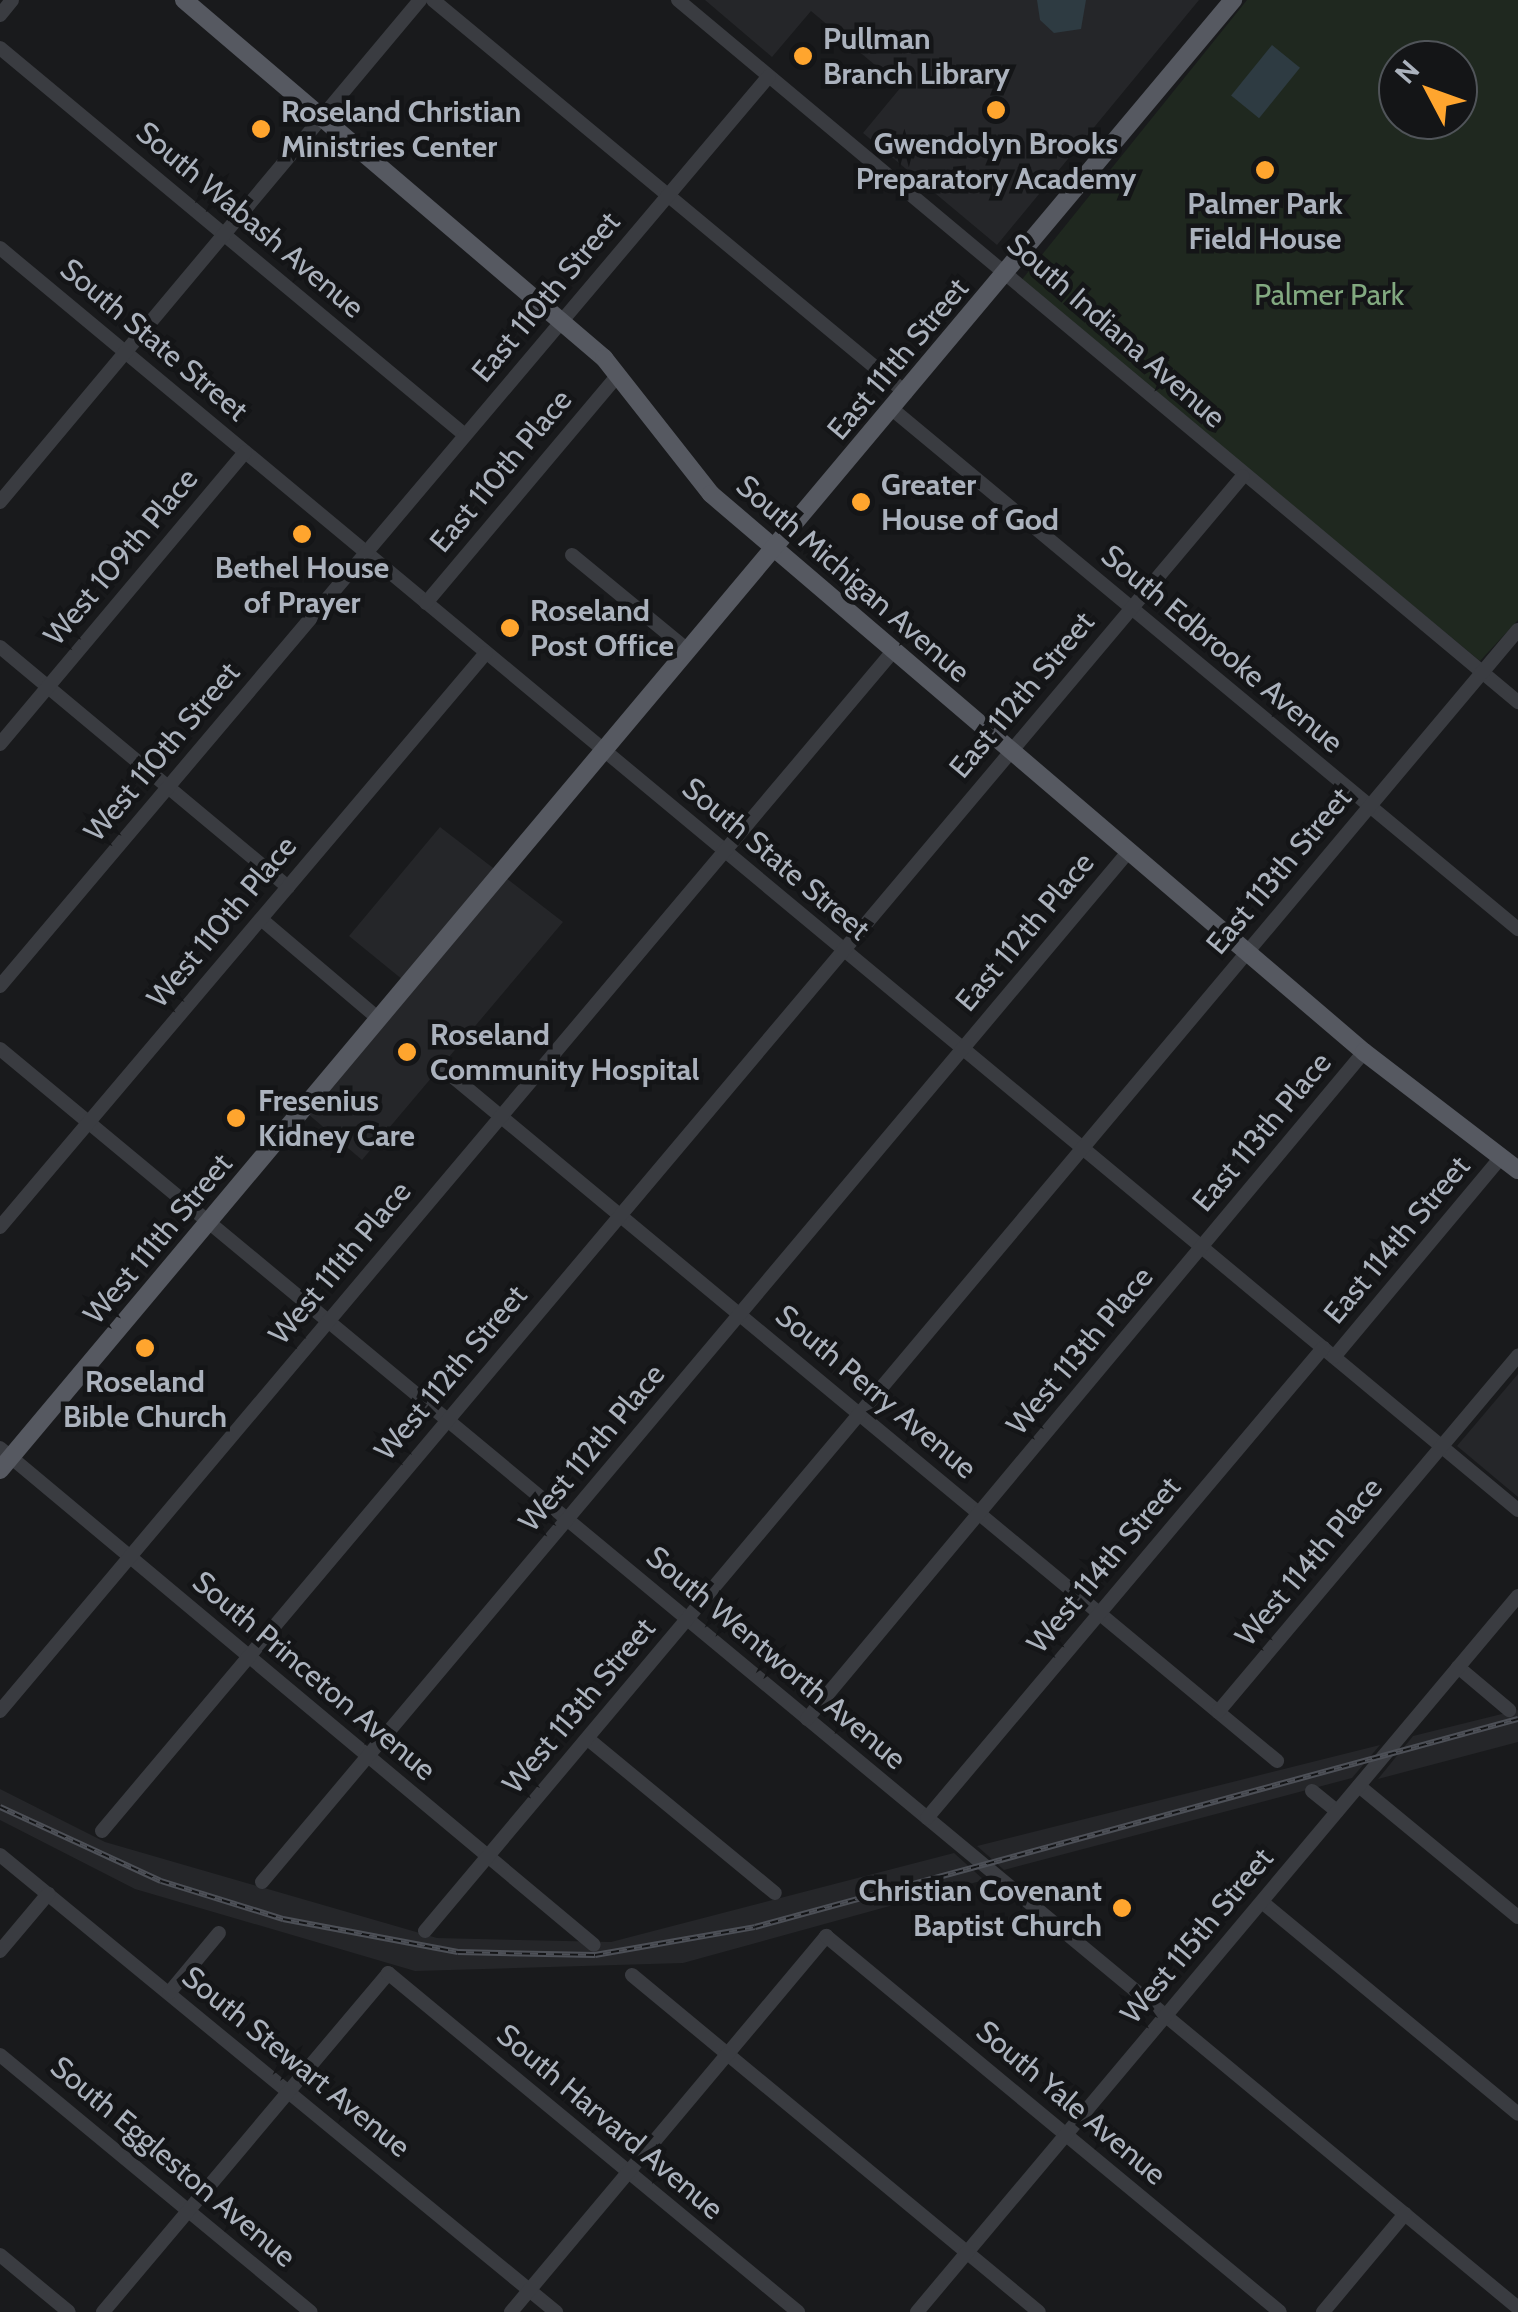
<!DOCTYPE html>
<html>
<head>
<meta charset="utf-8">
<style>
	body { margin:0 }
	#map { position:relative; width:1518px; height:2312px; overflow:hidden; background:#191a1c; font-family:Cabin,sans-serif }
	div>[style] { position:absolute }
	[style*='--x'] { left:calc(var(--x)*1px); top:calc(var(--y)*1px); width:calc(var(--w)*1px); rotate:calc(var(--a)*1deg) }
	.built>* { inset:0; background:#252629 }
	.green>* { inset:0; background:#1f281f }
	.water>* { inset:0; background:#2e3b42; transform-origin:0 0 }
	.minor>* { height:14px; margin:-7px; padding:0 7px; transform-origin:7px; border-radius:7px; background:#3a3c41 }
	.major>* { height:18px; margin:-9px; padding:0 9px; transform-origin:9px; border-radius:9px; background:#565961 }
	.rail>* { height:6px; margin-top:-3px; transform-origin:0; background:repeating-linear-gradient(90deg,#141517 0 8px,#4d5057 0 16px); box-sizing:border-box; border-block:2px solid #4d5057 }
	.dots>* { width:28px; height:28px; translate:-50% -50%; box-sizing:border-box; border:5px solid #141517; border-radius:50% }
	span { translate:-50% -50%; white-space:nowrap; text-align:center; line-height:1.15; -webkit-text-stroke:9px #141517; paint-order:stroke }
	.poi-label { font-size:30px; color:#abb2bd; font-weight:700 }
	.left { translate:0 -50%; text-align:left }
	.right { translate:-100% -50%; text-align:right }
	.street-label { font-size:30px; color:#abb2bd }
	.park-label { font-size:30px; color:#82a980 }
	.north { position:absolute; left:1378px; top:40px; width:100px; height:100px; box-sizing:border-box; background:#141517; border:2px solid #505459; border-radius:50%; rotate:311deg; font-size:28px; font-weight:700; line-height:40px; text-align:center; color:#abb2bd }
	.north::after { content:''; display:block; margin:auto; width:35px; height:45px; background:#ffa52e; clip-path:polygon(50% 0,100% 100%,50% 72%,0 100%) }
</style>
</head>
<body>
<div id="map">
	<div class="built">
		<div style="clip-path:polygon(705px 0,1199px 0,997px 245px,863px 133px,901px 87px,811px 11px,772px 57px)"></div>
		<div style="clip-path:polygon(440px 827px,563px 922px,362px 1160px,308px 1114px,414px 989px,349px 936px)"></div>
		<div style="clip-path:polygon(1518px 1374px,1518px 1497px,1457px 1446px)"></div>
		<div style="clip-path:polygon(1518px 1710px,1518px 1742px,1378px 1779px,1413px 1736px)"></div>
		<div style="clip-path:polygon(1380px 1745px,1352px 1778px,1004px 1870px,977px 1846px)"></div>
		<div style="clip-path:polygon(0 1789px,105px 1842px,437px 1938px,611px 1942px,954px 1853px,984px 1880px,683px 1963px,415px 1971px,135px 1889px,0 1820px)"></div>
	</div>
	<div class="green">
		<div style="clip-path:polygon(evenodd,1247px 0,1518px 0,1518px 620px,1480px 661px,1020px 282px,1247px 0,1398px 60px,1458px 60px,1458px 120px,1398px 120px,1398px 60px)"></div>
	</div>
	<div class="water">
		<div style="clip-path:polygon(1037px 0,1086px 0,1081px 29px,1054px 33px,1040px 20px)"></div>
		<div style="left:1272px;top:45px;width:36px;height:65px;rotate:39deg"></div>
	</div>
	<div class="minor">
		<div style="--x:433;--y:0;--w:615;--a:39.72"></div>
		<div style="--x:678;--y:0;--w:1095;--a:39.89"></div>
		<div style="--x:0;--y:15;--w:19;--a:-51"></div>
		<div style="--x:0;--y:48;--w:605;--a:39.77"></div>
		<div style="--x:0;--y:248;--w:1974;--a:39.74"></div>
		<div style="--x:892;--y:409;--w:814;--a:39.72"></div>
		<div style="--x:0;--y:502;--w:655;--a:-50.08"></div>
		<div style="--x:572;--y:555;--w:151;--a:39.4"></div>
		<div style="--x:426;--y:603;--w:298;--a:-49.9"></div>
		<div style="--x:0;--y:647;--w:375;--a:39.8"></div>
		<div style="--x:0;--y:744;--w:381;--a:-50"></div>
		<div style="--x:261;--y:919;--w:155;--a:40.3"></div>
		<div style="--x:0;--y:986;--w:1191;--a:-49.8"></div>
		<div style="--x:0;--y:1049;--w:1972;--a:39.67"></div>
		<div style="--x:440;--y:1066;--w:1088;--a:39.7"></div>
		<div style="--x:0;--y:1227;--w:752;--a:-49.75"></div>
		<div style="--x:1334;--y:1357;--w:261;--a:-50.1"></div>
		<div style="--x:0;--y:1448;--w:774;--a:39.92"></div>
		<div style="--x:1458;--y:1667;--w:67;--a:40.1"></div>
		<div style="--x:0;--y:1711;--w:1387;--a:-49.88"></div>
		<div style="--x:1218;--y:1712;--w:466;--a:-49.9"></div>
		<div style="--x:807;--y:1719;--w:869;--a:-50.14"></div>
		<div style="--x:588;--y:1739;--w:242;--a:39.5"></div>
		<div style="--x:1359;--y:1786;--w:206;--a:39.5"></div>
		<div style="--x:1312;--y:1791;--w:32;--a:39"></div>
		<div style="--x:927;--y:1818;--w:615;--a:-49.88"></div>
		<div style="--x:102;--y:1831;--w:1771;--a:-49.9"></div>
		<div style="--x:0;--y:1855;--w:720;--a:39.42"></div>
		<div style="--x:262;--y:1882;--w:1347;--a:-49.94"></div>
		<div style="--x:1262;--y:1902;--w:332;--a:39.6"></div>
		<div style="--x:425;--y:1931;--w:1699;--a:-49.97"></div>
		<div style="--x:0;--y:1951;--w:75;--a:-49.9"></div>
		<div style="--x:632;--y:1975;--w:528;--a:39.63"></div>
		<div style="--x:169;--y:1993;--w:78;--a:-50.2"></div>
		<div style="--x:0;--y:2055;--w:403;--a:39.6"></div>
		<div style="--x:0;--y:2255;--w:89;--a:39.6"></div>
		<div style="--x:103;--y:2312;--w:443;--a:-49.9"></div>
		<div style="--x:388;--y:1973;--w:532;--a:39.58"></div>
		<div style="--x:511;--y:2312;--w:491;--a:-50"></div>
		<div style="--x:826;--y:1936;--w:589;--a:39.63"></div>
		<div style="--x:917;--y:2312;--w:935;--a:-49.99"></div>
		<div style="--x:1323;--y:2312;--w:128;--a:-50.1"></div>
	</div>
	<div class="major">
		<div style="--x:184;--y:0;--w:552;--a:40.44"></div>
		<div style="--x:604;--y:358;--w:173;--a:51.8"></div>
		<div style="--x:711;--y:494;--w:859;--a:40.51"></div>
		<div style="--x:1364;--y:1052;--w:194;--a:37.5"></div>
		<div style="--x:0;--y:1470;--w:1919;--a:-50.01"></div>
	</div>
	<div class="rail">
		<div style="--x:0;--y:1807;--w:177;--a:24.7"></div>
		<div style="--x:161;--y:1881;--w:128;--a:17.3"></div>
		<div style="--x:283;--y:1919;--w:178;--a:10.7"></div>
		<div style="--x:458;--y:1952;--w:137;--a:1.3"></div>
		<div style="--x:595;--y:1955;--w:162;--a:-9.9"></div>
		<div style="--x:755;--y:1927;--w:791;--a:-15.25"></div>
	</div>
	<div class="dots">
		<div style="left:803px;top:56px;background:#ffa52e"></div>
		<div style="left:996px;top:110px;background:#ffa52e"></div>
		<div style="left:261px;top:129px;background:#ffa52e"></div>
		<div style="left:1265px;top:170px;background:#ffa52e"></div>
		<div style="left:861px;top:502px;background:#ffa52e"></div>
		<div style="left:302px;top:534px;background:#ffa52e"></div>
		<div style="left:510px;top:628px;background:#ffa52e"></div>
		<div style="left:407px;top:1052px;background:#ffa52e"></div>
		<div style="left:236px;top:1118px;background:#ffa52e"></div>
		<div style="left:145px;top:1348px;background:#ffa52e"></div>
		<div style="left:1122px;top:1908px;background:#ffa52e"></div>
	</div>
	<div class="poi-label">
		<span class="left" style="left:823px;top:56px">Pullman<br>Branch Library</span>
		<span class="left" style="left:281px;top:129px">Roseland Christian<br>Ministries Center</span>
		<span style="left:996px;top:161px">Gwendolyn Brooks<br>Preparatory Academy</span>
		<span style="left:1265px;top:221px">Palmer Park<br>Field House</span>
		<span class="left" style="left:881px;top:502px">Greater<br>House of God</span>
		<span style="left:302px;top:585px">Bethel House<br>of Prayer</span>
		<span class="left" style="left:530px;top:628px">Roseland<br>Post Office</span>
		<span class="left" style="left:430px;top:1052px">Roseland<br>Community Hospital</span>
		<span class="left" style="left:258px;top:1118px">Fresenius<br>Kidney Care</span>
		<span style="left:145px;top:1399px">Roseland<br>Bible Church</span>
		<span class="right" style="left:1102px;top:1908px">Christian Covenant<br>Baptist Church</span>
	</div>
	<div class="street-label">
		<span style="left:250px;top:220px;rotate:40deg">South Wabash Avenue</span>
		<span style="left:546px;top:297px;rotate:-50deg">East 110th Street</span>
		<span style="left:1116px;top:331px;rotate:41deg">South Indiana Avenue</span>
		<span style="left:154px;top:340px;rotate:40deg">South State Street</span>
		<span style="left:898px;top:359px;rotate:-50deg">East 111th Street</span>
		<span style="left:501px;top:471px;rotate:-50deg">East 110th Place</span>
		<span style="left:121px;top:557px;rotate:-50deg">West 109th Place</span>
		<span style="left:853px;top:579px;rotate:41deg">South Michigan Avenue</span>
		<span style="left:1222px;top:649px;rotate:40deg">South Edbrooke Avenue</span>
		<span style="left:1022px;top:695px;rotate:-50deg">East 112th Street</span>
		<span style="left:162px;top:752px;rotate:-50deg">West 110th Street</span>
		<span style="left:776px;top:859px;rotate:40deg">South State Street</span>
		<span style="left:1279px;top:871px;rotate:-50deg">East 113th Street</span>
		<span style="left:222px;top:922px;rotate:-50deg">West 110th Place</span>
		<span style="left:1025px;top:932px;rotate:-50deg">East 112th Place</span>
		<span style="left:1262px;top:1132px;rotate:-50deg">East 113th Place</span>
		<span style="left:158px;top:1239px;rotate:-50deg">West 111th Street</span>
		<span style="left:1397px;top:1240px;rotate:-50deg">East 114th Street</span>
		<span style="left:340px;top:1263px;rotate:-50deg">West 111th Place</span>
		<span style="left:1080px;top:1351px;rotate:-50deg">West 113th Place</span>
		<span style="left:451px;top:1373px;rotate:-50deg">West 112th Street</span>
		<span style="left:876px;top:1392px;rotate:40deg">South Perry Avenue</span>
		<span style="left:592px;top:1448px;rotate:-50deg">West 112th Place</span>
		<span style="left:1309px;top:1562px;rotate:-50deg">West 114th Place</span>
		<span style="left:1104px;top:1565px;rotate:-50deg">West 114th Street</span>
		<span style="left:776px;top:1658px;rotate:40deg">South Wentworth Avenue</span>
		<span style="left:314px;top:1676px;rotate:40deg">South Princeton Avenue</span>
		<span style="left:579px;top:1706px;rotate:-50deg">West 113th Street</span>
		<span style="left:1197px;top:1936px;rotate:-50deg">West 115th Street</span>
		<span style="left:296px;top:2062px;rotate:39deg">South Stewart Avenue</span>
		<span style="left:1071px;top:2103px;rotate:40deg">South Yale Avenue</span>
		<span style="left:610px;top:2122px;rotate:40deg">South Harvard Avenue</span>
		<span style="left:173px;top:2162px;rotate:40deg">South Eggleston Avenue</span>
	</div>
	<div class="park-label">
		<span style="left:1329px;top:295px">Palmer Park</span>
	</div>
	<div class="north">N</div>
</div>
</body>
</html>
